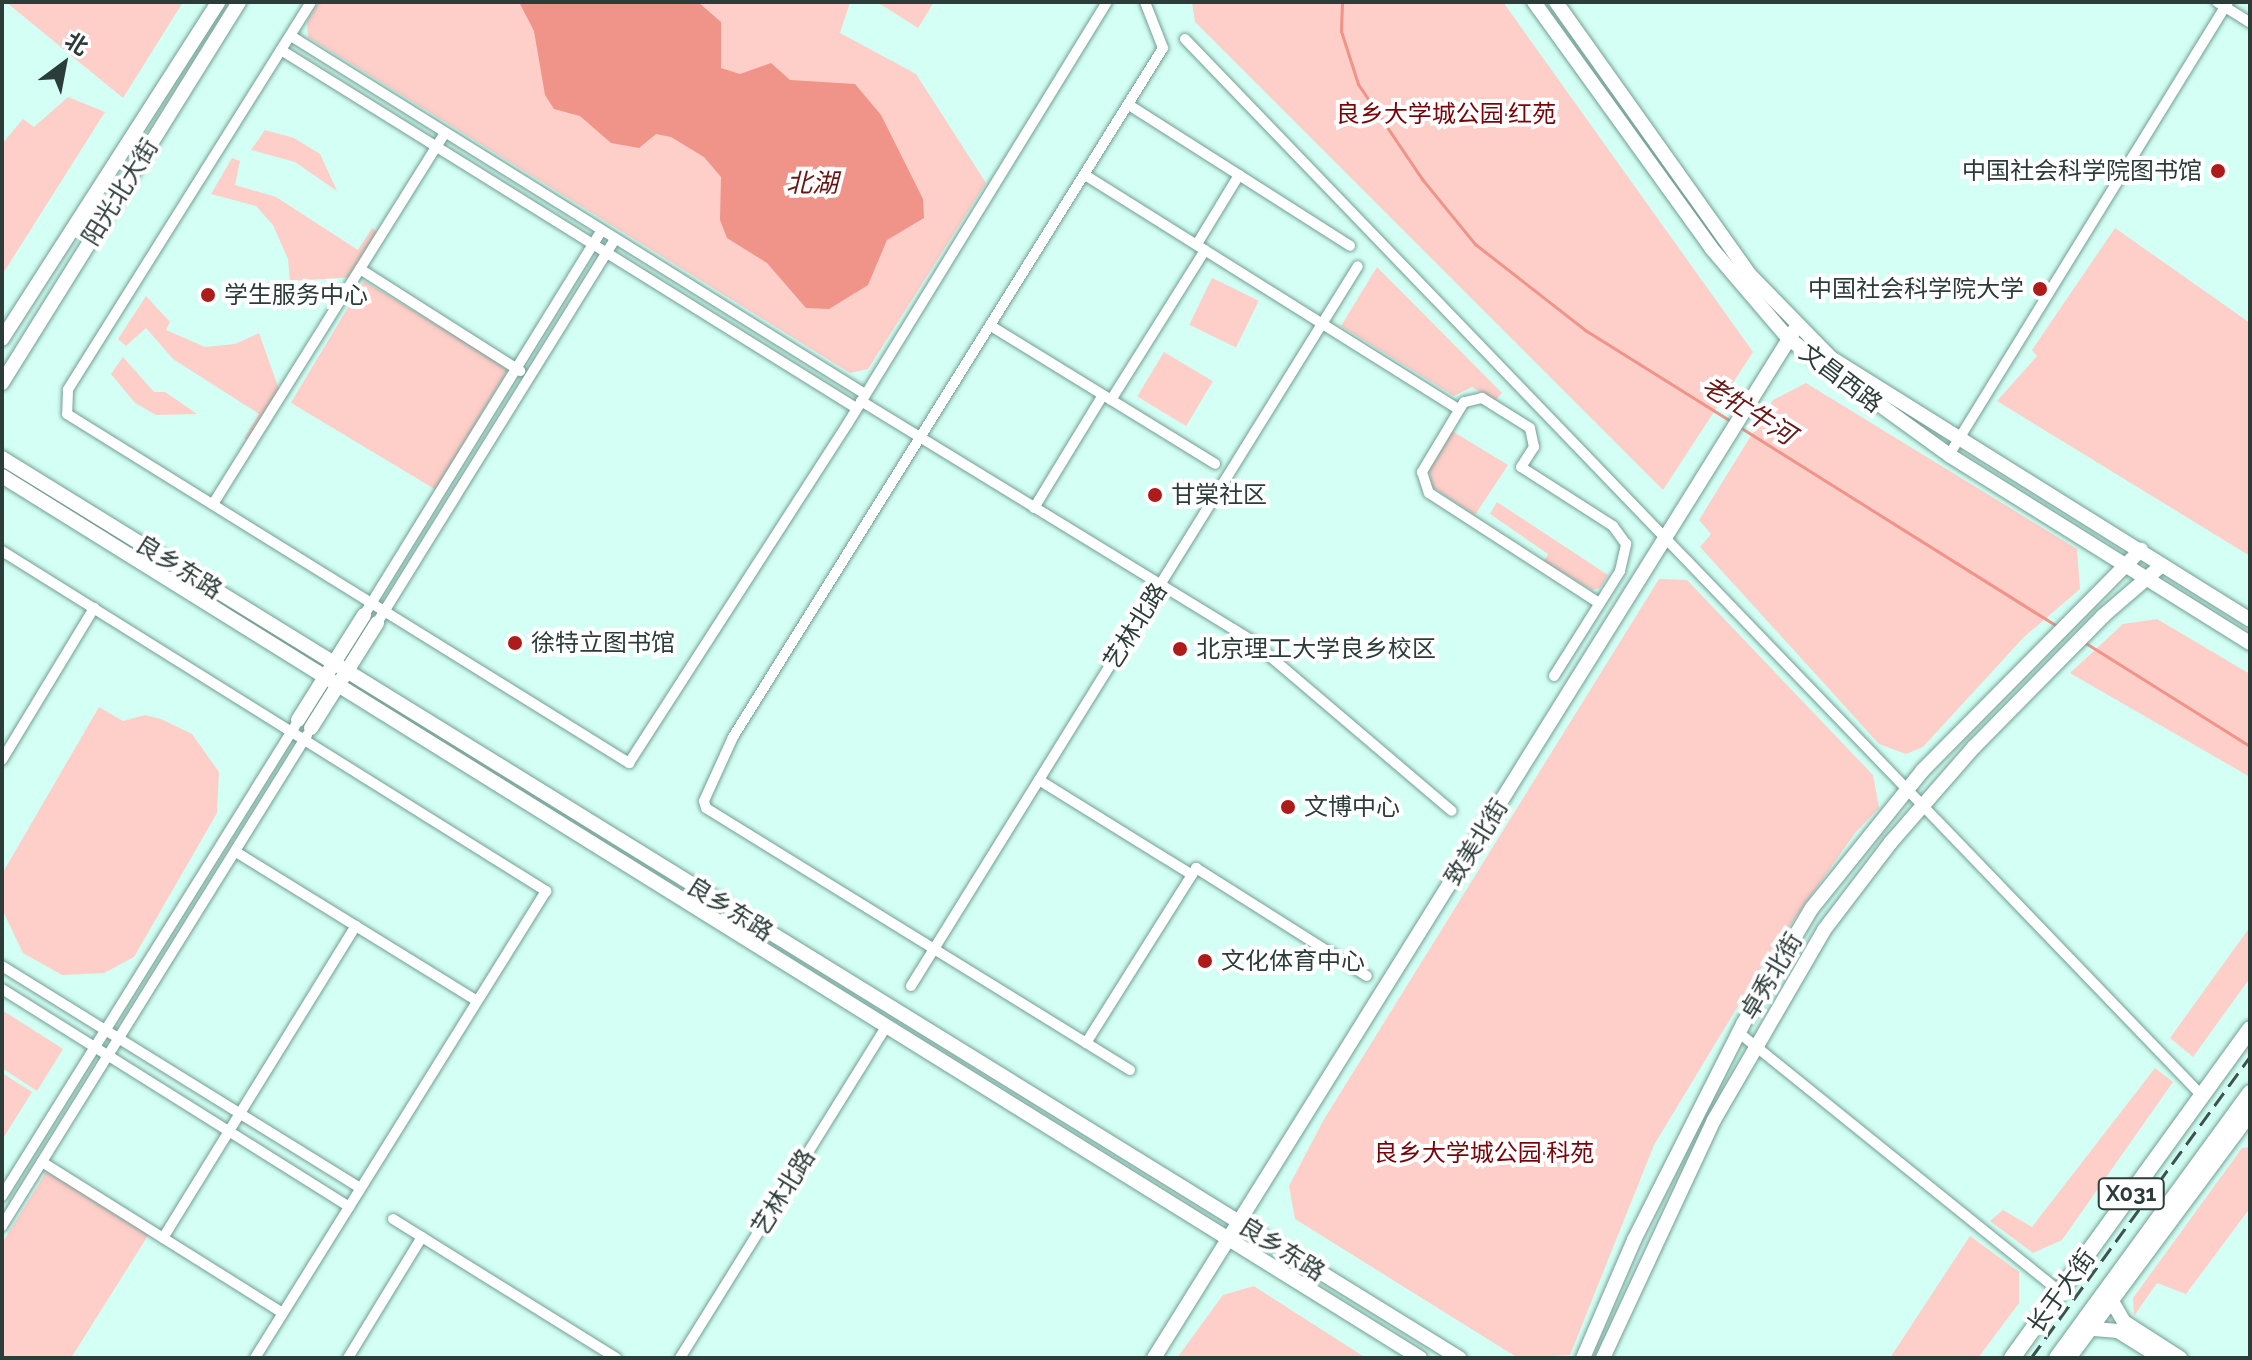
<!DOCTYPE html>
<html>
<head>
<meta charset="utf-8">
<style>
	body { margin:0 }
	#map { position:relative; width:2252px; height:1360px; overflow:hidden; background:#d3fff4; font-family:Raleway,"Noto Sans SC",sans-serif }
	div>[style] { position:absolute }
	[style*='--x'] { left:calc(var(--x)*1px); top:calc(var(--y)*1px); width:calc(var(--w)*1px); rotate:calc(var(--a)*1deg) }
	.green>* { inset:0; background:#fecec8; transform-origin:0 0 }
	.water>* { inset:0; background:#f09388 }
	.stream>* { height:3px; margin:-1.5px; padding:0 1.5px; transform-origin:1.5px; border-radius:1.5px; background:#f09388 }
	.roads { filter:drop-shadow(0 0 2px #749e94) drop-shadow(0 0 2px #749e94) }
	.street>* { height:10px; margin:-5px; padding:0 5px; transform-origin:5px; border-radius:5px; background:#fff }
	.secondary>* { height:14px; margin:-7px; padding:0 7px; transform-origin:7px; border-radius:7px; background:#fff }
	.primary>* { height:16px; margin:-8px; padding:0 8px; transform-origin:8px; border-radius:8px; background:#fff }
	.rail>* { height:3px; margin-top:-1.5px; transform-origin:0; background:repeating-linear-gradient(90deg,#3f534e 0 16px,transparent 0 24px) }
	.dots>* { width:22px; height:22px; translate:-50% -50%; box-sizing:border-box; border:4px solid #fff; border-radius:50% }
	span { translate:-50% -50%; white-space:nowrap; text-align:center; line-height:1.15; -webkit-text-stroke:8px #fff; paint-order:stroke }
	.shield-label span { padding:2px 6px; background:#fff; border:2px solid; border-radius:6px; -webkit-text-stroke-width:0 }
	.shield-label { font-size:22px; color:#2c3d39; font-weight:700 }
	.park-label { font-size:24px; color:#780308 }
	.poi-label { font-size:24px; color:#2c3d39 }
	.right { translate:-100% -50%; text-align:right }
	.left { translate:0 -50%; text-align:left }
	.street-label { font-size:24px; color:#2c3d39 }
	.water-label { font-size:26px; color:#691714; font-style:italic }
	.frame { position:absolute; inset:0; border:4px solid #2c3d39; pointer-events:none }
	.north { position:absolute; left:24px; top:24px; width:80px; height:80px; -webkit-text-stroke:6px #fff; paint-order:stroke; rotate:32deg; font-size:22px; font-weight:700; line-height:32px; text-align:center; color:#2c3d39 }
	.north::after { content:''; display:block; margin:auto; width:28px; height:36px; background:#2c3d39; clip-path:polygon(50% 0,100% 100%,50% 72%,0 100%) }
</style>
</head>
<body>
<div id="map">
	<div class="green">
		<div style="clip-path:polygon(6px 2px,183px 2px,123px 98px)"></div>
		<div style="clip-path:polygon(319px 2px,850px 2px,840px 33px,916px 74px,986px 183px,868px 369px,850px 373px,308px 37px,307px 21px)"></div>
		<div style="clip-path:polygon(877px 2px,934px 2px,918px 28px)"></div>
		<div style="clip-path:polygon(1192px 2px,1503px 2px,1753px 352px,1663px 490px,1195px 22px)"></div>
		<div style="clip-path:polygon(68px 97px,105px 112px,2px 275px,2px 144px,23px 119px,34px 127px)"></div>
		<div style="clip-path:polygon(265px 130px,294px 138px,320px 154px,337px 191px,295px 162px,251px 150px)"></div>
		<div style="clip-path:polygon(232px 158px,240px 161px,235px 185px,276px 197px,358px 250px,372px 228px,382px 234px,355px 277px,290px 281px,288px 259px,273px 225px,256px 206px,211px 194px)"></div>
		<div style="clip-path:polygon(2115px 228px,2250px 323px,2250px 556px,1997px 401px,2037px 356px,2032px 350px)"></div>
		<div style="clip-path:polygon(1377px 267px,1502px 393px,1495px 401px,1472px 387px,1454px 396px,1341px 326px)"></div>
		<div style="left:1212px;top:278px;width:52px;height:52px;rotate:26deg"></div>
		<div style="left:364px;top:281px;width:169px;height:142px;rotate:31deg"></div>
		<div style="clip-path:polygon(146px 296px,170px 322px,166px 330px,205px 347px,235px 344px,259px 333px,281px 395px,251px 443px,244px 438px,259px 414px,173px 359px,146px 328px,126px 346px,118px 339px)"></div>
		<div style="left:1164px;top:352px;width:57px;height:52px;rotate:31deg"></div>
		<div style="clip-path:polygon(123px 357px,154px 392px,165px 392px,197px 414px,156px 415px,135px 403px,111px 374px)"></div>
		<div style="clip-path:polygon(1806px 383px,2077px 549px,2080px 589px,2023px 638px,1923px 747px,1906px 754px,1879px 744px,1700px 547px,1711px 534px,1699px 520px,1773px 400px)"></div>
		<div style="clip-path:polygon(1452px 431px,1508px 465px,1475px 515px,1431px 486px,1430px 466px)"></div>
		<div style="clip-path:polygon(1497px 502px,1608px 575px,1600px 588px,1592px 590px,1544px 561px,1548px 554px,1490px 514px)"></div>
		<div style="clip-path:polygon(1659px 579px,1687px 580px,1873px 775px,1879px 808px,1855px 833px,1767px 958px,1654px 1145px,1570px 1355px,1518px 1358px,1295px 1219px,1289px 1186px,1323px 1121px)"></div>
		<div style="clip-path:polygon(2157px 619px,2250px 674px,2250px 777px,2070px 673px,2123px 624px)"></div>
		<div style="clip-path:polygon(99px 707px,123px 721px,145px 715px,161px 719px,192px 734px,219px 772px,217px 813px,134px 957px,104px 973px,62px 975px,23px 953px,2px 909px,2px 874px)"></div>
		<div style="clip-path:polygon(2250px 927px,2250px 978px,2193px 1057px,2170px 1038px)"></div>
		<div style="clip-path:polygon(2px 1010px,63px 1049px,37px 1091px,2px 1068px)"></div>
		<div style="clip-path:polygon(2155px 1068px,2173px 1082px,2062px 1240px,2033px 1253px,1990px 1221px,2003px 1210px,2032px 1227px)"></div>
		<div style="clip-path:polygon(2px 1073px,32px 1092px,2px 1140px)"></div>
		<div style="clip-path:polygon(2250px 1147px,2250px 1208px,2186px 1294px,2157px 1283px,2134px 1316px,2133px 1298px,2242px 1148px)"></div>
		<div style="clip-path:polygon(47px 1171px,149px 1234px,71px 1358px,3px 1358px,2px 1243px)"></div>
		<div style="clip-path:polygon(1970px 1236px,2019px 1272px,2019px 1303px,1978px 1358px,1890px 1358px)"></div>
		<div style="clip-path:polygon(1254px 1286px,1266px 1294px,1366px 1358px,1177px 1358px,1223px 1295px)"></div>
	</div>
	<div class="water">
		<div style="clip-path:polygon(519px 2px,698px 2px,721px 22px,721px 68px,740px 74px,771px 63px,790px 80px,855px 84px,881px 115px,923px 199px,924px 218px,887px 240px,868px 285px,829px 309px,806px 308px,767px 263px,727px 238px,720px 220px,721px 177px,704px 157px,671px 137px,656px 134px,639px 148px,611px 143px,580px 116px,554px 109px,545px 95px,534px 31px)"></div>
	</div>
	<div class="stream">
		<div style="--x:1342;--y:2;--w:29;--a:92"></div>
		<div style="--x:1341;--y:31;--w:56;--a:72.2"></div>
		<div style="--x:1358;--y:84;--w:115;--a:56"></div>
		<div style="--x:1422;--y:179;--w:84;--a:50.8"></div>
		<div style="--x:1475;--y:244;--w:140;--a:38"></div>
		<div style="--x:1585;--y:330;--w:173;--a:32"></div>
		<div style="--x:1738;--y:426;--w:377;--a:32.1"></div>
		<div style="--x:2084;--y:642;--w:196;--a:32.1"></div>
	</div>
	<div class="roads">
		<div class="street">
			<div style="--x:311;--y:2;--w:458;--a:122.1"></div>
			<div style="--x:68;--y:390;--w:24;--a:92"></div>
			<div style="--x:67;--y:414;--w:662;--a:31.84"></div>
			<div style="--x:629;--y:763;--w:404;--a:-57.2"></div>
			<div style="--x:848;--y:423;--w:494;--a:-58.4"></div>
			<div style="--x:2217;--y:2;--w:39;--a:32"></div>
			<div style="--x:291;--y:36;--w:676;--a:31.95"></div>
			<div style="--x:1185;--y:39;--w:1467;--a:46.1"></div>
			<div style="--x:281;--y:50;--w:677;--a:31.91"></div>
			<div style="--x:1129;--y:105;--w:262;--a:32.5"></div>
			<div style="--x:1085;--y:175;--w:440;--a:32.1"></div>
			<div style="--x:1197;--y:244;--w:81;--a:-58.7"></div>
			<div style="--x:360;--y:269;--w:190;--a:32.5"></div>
			<div style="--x:991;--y:326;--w:263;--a:31.6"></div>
			<div style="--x:1111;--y:400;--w:177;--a:-57.9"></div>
			<div style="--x:861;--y:401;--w:459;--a:31.5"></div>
			<div style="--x:1252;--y:641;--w:262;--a:40.4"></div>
			<div style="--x:1949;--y:455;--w:532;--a:-58.37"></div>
			<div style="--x:213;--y:504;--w:438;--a:-58"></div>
			<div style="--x:1034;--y:508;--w:132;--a:-58.6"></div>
			<div style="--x:2;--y:551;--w:642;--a:32.01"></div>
			<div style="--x:546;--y:891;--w:550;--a:121.93"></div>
			<div style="--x:364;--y:615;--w:451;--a:-58.3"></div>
			<div style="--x:377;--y:623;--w:452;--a:-58.2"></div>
			<div style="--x:1554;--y:676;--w:124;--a:-57.8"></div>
			<div style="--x:1620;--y:571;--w:28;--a:-77"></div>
			<div style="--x:1626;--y:544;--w:22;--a:-126"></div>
			<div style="--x:1613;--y:526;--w:109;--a:-147.3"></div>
			<div style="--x:1521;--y:467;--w:24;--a:-57"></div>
			<div style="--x:1534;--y:447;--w:19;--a:-102"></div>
			<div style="--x:1530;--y:428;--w:57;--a:-148"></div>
			<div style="--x:1482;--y:398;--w:18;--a:167"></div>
			<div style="--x:1464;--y:402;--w:82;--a:121"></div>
			<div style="--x:1422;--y:472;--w:22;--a:72"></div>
			<div style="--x:1429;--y:493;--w:202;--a:32.9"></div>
			<div style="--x:2;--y:760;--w:178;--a:-58.8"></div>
			<div style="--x:1039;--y:780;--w:180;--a:31.8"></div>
			<div style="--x:236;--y:852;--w:283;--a:31.7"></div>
			<div style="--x:2;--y:966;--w:421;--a:31.8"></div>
			<div style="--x:911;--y:986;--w:847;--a:-58.17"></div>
			<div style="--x:2;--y:989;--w:410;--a:32.1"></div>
			<div style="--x:1738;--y:1032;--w:414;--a:38.9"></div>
			<div style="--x:1086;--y:1043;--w:207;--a:-57.8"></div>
			<div style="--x:1196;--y:868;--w:202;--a:32.3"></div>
			<div style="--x:1130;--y:1070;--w:498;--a:-148.3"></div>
			<div style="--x:706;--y:808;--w:7;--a:-106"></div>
			<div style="--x:704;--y:801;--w:70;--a:-65.6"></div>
			<div style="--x:733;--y:737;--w:812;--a:-58.03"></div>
			<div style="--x:1163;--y:48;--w:49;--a:-111.4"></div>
			<div style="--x:42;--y:1162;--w:284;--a:32.1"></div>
			<div style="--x:2;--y:1196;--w:554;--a:-58.06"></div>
			<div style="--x:393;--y:1219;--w:263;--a:31.9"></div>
			<div style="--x:2;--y:1226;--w:578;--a:-58.15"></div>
			<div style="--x:163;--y:1238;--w:367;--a:-58.3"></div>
			<div style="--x:348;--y:1358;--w:142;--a:-58.6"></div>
			<div style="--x:680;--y:1358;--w:392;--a:-58.1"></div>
		</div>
		<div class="secondary">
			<div style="--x:1534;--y:2;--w:304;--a:54.2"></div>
			<div style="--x:1712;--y:249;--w:118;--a:49.5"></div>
			<div style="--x:1789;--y:339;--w:198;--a:35.9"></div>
			<div style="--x:1949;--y:455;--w:355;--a:32"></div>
			<div style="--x:1556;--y:2;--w:334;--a:54.6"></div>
			<div style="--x:1749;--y:274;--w:117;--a:45.7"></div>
			<div style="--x:1831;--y:358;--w:494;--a:32"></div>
			<div style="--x:2;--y:339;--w:400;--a:-57.3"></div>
			<div style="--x:2;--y:383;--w:449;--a:-58.1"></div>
			<div style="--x:2;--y:458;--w:1713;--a:31.7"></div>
			<div style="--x:2;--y:476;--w:1670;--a:31.88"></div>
			<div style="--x:298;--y:720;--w:124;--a:-57.8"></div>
			<div style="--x:311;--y:728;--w:124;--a:-57.8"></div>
			<div style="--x:2113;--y:1303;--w:22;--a:60"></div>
			<div style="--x:2124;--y:1322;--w:67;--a:32.7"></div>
			<div style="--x:2094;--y:1329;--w:24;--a:5"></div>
			<div style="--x:2118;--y:1331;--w:51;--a:32.1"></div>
			<div style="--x:1154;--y:1358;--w:1216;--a:-58.07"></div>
			<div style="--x:1583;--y:1358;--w:129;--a:-66.6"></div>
			<div style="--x:1634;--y:1240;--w:242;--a:-63.2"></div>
			<div style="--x:1743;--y:1024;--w:135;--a:-59.3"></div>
			<div style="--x:1812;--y:908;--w:177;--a:-51.2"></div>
			<div style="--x:1923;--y:770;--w:310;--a:-45.3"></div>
			<div style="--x:1603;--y:1358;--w:263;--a:-65"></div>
			<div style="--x:1714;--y:1120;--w:220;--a:-59.9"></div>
			<div style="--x:1824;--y:930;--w:111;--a:-52.7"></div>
			<div style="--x:1891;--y:842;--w:126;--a:-48.9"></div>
			<div style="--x:1974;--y:747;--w:184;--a:-45.4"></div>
			<div style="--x:2103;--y:616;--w:78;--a:-40.8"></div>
			<div style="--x:2069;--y:1358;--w:304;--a:-53.4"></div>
		</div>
		<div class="primary">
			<div style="--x:2012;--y:1358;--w:406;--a:-54.1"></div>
			<div style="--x:2057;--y:1358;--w:328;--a:-53.9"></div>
		</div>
	</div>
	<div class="rail">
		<div style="--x:2031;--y:1358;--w:372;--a:-54"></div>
	</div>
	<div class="dots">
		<div style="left:2218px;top:171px;background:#ad1b1b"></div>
		<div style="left:2040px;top:289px;background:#ad1b1b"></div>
		<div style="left:208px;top:295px;background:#ad1b1b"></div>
		<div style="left:1155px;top:495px;background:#ad1b1b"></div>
		<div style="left:515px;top:643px;background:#ad1b1b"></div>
		<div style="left:1180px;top:649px;background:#ad1b1b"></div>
		<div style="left:1288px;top:807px;background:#ad1b1b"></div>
		<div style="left:1205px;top:961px;background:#ad1b1b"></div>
	</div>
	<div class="shield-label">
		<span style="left:2131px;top:1194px">X031</span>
	</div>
	<div class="park-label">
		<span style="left:1446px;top:114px">良乡大学城公园·红苑</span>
		<span style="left:1484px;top:1153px">良乡大学城公园·科苑</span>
	</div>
	<div class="poi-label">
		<span class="right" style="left:2202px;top:171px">中国社会科学院图书馆</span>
		<span class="right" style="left:2024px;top:289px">中国社会科学院大学</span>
		<span class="left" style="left:224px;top:295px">学生服务中心</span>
		<span class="left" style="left:1171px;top:495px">甘棠社区</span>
		<span class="left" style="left:531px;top:643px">徐特立图书馆</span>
		<span class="left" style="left:1196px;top:649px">北京理工大学良乡校区</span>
		<span class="left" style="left:1304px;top:807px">文博中心</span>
		<span class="left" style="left:1221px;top:961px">文化体育中心</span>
	</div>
	<div class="street-label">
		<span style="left:120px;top:192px;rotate:-58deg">阳光北大街</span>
		<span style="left:1841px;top:378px;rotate:37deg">文昌西路</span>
		<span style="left:179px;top:567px;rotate:32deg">良乡东路</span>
		<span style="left:1135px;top:626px;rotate:-58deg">艺林北路</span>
		<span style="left:1476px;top:842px;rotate:-58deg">致美北街</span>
		<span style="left:730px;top:909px;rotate:32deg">良乡东路</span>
		<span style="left:1771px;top:976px;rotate:-59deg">卓秀北街</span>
		<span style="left:783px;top:1192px;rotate:-58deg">艺林北路</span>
		<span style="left:1282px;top:1249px;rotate:32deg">良乡东路</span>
		<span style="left:2061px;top:1291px;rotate:-54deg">长于大街</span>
	</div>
	<div class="water-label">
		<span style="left:812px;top:184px">北湖</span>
		<span style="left:1748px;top:411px;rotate:32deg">老牤牛河</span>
	</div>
	<div class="frame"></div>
	<div class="north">北</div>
</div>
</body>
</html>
